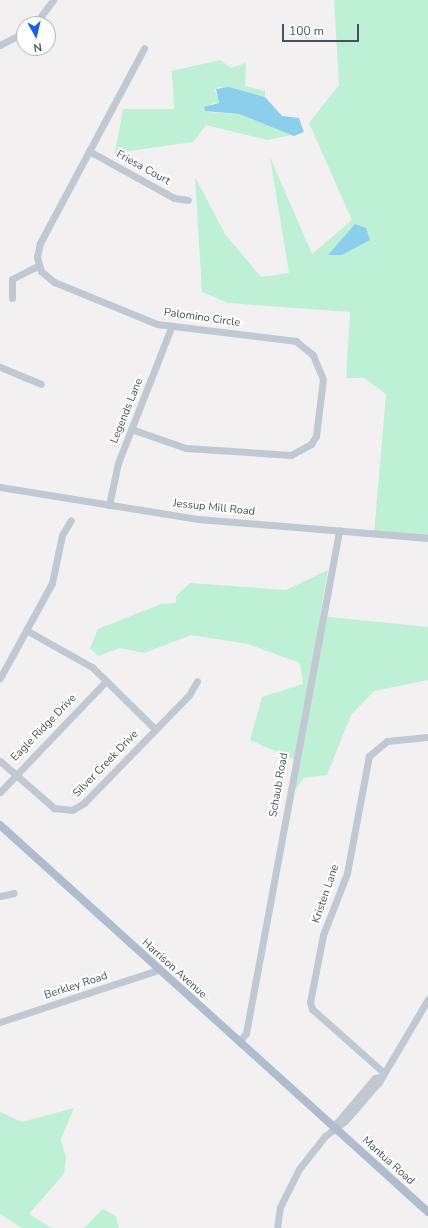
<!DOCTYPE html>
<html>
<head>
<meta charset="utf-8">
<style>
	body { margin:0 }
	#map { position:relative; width:428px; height:1228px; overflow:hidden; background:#f2f0f0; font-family:"Nunito Sans",sans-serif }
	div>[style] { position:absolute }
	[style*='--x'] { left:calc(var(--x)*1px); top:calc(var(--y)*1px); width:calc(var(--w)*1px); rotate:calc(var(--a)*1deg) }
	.green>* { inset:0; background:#bef0d6 }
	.water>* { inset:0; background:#8bcfed }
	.minor>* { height:7px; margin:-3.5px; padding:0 3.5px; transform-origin:3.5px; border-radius:3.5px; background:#c0c8d1 }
	.major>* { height:8px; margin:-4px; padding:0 4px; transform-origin:4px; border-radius:4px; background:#afbcce }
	span { translate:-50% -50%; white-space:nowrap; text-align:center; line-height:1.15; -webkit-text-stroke:4px #fff; paint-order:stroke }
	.street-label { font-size:11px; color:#47515d }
	.north { position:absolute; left:16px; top:16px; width:40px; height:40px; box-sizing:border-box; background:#fff; border:1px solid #b5b9be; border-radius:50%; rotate:172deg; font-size:11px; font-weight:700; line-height:16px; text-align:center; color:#47515d }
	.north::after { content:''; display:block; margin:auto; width:14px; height:18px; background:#185de3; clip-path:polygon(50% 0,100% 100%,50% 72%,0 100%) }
	.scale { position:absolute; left:282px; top:24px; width:77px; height:18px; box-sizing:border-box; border:2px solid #47515d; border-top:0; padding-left:5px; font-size:12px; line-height:14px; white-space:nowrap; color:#47515d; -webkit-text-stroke:3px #fff; paint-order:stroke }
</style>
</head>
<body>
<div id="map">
	<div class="green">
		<div style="clip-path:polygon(334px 0,428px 0,428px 538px,374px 534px,386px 394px,364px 378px,346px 378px,350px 312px,228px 303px,202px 292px,195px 177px,225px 234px,261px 277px,289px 273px,270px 157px,312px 254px,352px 220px,309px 123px,339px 85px)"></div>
		<div style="clip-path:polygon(220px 60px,231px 68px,246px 63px,245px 86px,265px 91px,265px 97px,218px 87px,215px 90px,219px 103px,212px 103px,208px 112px,239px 114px,292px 135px,267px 140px,206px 125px,193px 142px,115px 153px,123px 109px,174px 109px,172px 71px)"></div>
		<div style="clip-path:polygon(328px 570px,320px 616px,428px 627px,428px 680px,374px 691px,351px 715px,327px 775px,303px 778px,297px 788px,293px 789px,298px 761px,250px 740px,262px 697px,303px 684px,300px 663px,248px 644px,191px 635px,144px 653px,120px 648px,98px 656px,90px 648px,98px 629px,161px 604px,176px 603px,176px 596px,190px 583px,286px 590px)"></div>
		<div style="clip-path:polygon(74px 1108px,61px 1139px,66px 1157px,64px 1174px,29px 1214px,52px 1228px,22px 1228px,0 1214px,0 1112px,22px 1122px)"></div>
		<div style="clip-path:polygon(103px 1209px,116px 1216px,119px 1228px,84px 1228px)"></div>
	</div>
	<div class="water">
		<div style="clip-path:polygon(229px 87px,265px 97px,282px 116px,299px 118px,304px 132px,294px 136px,239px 114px,205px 111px,204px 107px,219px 103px,216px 89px)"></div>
		<div style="clip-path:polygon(355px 224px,366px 228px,370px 240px,342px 255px,328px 255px)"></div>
	</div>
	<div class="minor">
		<div style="--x:35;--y:24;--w:30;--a:-53"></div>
		<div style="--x:0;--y:45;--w:27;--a:-27"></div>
		<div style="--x:89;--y:151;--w:97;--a:28.9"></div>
		<div style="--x:174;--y:198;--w:14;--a:8"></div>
		<div style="--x:12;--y:298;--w:19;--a:-90"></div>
		<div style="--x:12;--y:279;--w:30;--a:-27"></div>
		<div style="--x:0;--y:367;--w:44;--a:22.5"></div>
		<div style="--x:131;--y:429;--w:58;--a:19.1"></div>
		<div style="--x:186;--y:448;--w:105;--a:3.8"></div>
		<div style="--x:291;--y:455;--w:23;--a:-29"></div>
		<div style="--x:311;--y:444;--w:9;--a:-58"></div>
		<div style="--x:316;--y:436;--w:57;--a:-83"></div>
		<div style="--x:323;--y:379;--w:26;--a:-113"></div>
		<div style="--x:313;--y:355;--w:22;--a:-141"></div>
		<div style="--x:296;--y:341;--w:140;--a:-173"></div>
		<div style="--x:157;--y:324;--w:111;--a:-157.8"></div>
		<div style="--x:54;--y:282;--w:17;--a:-140"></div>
		<div style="--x:41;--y:271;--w:15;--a:-106"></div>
		<div style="--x:37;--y:257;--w:14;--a:-78"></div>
		<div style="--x:40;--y:243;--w:221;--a:-61.9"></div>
		<div style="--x:0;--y:487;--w:201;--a:9.2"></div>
		<div style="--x:198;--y:519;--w:231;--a:4.7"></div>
		<div style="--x:109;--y:505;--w:43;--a:-77.9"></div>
		<div style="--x:118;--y:463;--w:145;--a:-68.6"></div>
		<div style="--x:26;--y:630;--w:76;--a:29.3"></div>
		<div style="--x:92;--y:667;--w:88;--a:44.5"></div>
		<div style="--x:0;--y:678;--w:108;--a:-61.3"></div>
		<div style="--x:52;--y:583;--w:49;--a:-78.2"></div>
		<div style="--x:62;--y:535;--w:17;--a:-59"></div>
		<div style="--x:0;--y:761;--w:72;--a:41"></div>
		<div style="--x:54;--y:808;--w:18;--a:6"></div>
		<div style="--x:72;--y:810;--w:14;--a:-30"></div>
		<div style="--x:84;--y:803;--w:151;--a:-45.8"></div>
		<div style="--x:189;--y:695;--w:16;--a:-60"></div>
		<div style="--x:0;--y:792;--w:153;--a:-46.3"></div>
		<div style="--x:0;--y:896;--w:14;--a:-12"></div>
		<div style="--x:0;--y:1022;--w:166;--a:-18.2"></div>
		<div style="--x:239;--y:1042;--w:11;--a:-52"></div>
		<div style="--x:246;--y:1033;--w:511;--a:-79.5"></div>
		<div style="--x:383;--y:1072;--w:95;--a:-138.4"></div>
		<div style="--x:312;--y:1009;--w:7;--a:-106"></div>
		<div style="--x:310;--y:1002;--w:68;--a:-79"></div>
		<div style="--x:323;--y:935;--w:66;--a:-68.8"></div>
		<div style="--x:347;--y:873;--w:119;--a:-79.4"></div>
		<div style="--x:369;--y:756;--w:23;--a:-40"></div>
		<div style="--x:387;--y:741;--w:41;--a:-5.6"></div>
		<div style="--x:334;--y:1126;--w:63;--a:-49.5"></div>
		<div style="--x:375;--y:1078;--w:5;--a:-11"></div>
		<div style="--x:277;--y:1228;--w:21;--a:-82"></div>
		<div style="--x:280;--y:1207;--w:42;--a:-63.4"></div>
		<div style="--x:299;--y:1169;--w:42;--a:-51.8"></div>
		<div style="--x:325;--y:1136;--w:25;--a:-37"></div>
		<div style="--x:345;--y:1121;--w:52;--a:-48.9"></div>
		<div style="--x:379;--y:1082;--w:96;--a:-59.4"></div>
	</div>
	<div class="major">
		<div style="--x:0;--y:825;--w:577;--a:42.12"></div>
	</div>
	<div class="street-label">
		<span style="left:143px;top:168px;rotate:29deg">Friesa Court</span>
		<span style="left:202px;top:318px;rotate:8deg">Palomino Circle</span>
		<span style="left:127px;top:411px;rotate:-68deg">Legends Lane</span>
		<span style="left:214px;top:508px;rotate:6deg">Jessup Mill Road</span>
		<span style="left:44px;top:728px;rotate:-46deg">Eagle Ridge Drive</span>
		<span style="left:106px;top:764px;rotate:-46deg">Silver Creek Drive</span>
		<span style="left:279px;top:785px;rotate:-80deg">Schaub Road</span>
		<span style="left:326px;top:894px;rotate:-71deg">Kristen Lane</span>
		<span style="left:174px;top:969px;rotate:42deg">Harrison Avenue</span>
		<span style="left:76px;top:986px;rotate:-18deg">Berkley Road</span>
		<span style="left:388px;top:1161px;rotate:42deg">Mantua Road</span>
	</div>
	<div class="north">N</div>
	<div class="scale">100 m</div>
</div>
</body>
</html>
